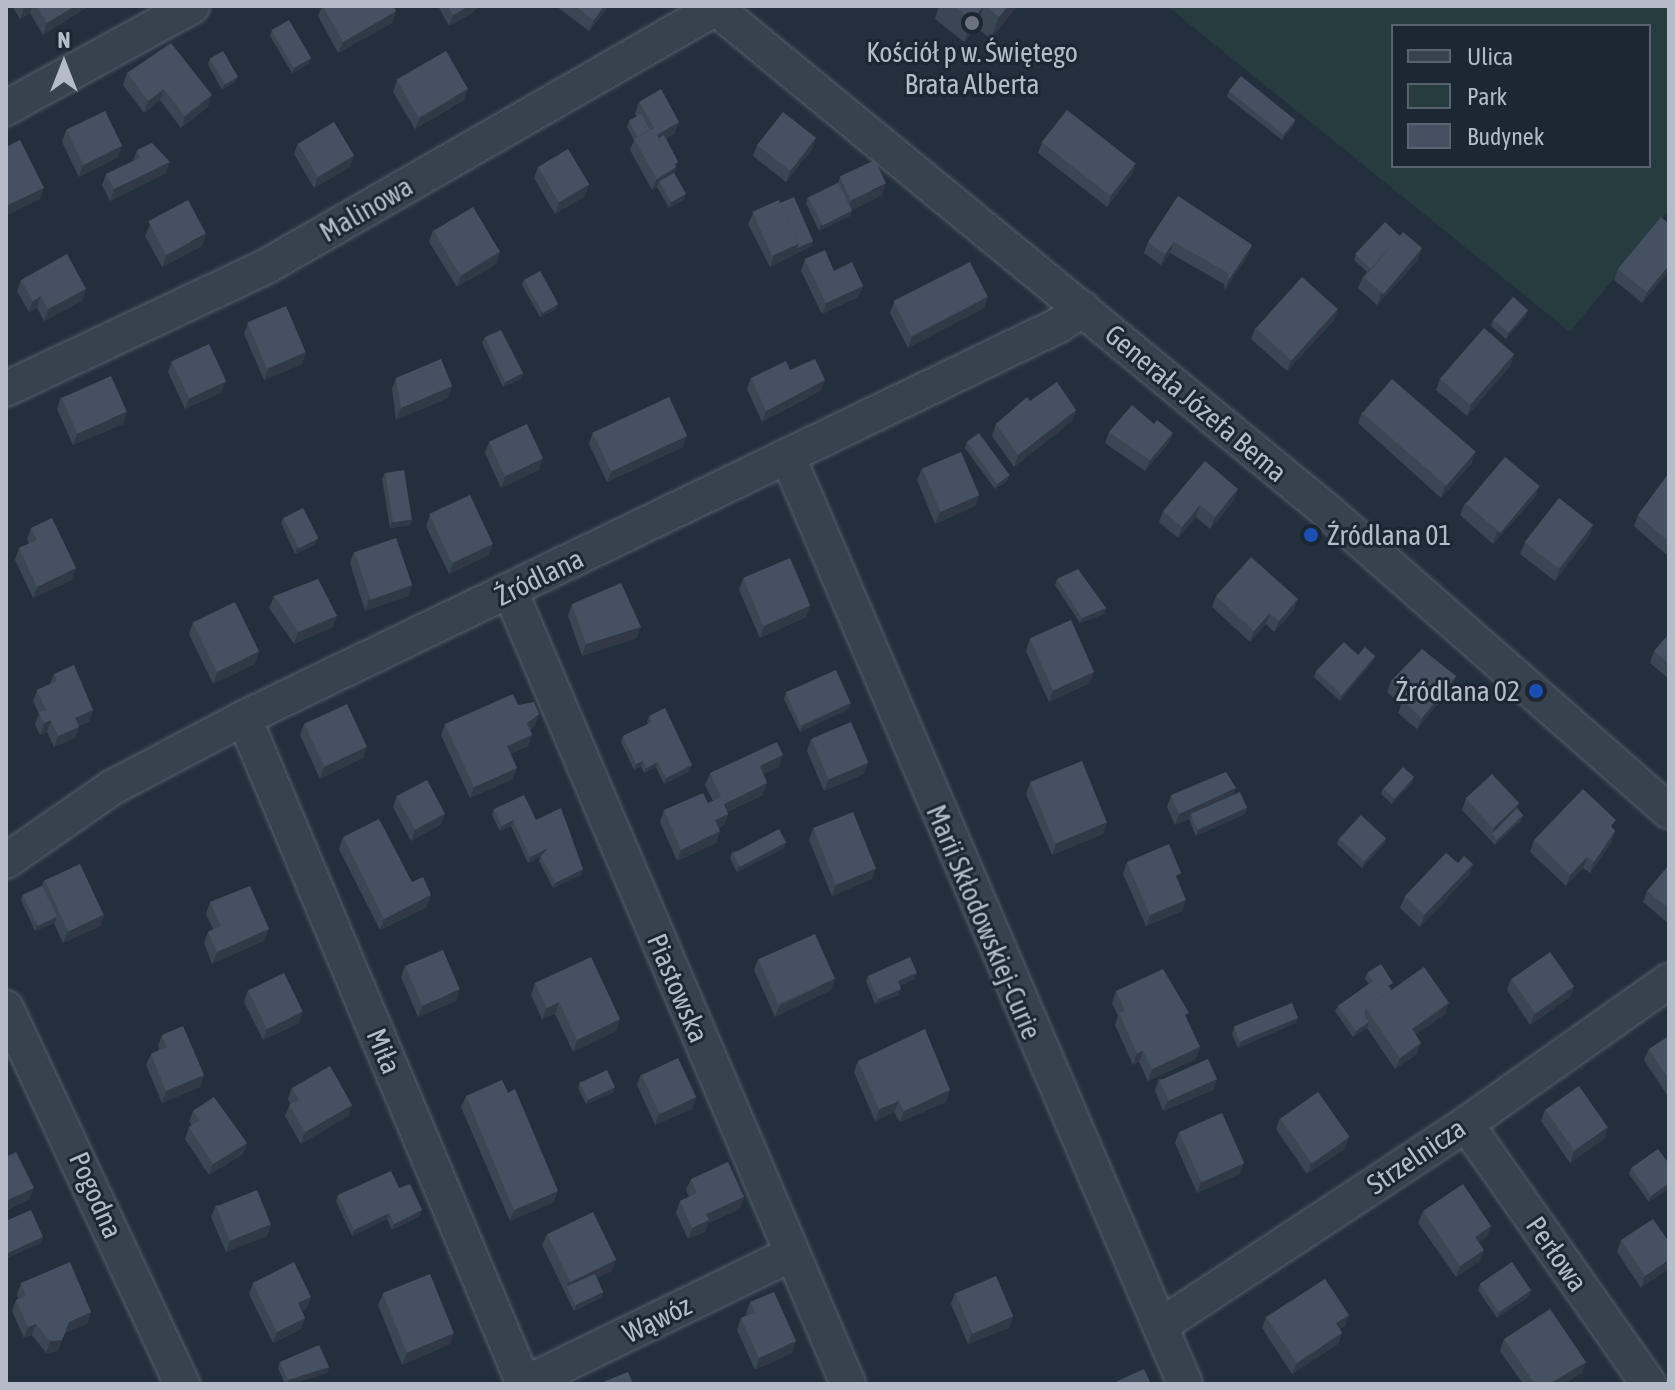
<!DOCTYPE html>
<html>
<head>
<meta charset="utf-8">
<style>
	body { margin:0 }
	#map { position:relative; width:1675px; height:1390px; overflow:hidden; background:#242f3e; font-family:"Asap Condensed",sans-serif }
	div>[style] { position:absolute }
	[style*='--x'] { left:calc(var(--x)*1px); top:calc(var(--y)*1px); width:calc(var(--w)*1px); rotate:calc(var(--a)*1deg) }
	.green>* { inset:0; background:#263c3f }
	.roads { filter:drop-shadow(0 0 2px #565f6c) drop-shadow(0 0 2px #565f6c) }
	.minor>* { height:34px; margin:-17px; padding:0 17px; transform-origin:17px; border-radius:17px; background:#38414e }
	.wall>* { inset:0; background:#3b4654 }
	.shaded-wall>* { inset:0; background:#303945 }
	.building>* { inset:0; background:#455162; transform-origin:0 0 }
	.dots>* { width:22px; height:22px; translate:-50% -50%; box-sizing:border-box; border:4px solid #1d2633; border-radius:50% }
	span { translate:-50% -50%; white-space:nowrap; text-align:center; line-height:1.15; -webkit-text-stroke:6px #1d2633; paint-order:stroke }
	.poi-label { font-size:28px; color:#b4bcc9 }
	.left { translate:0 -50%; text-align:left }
	.right { translate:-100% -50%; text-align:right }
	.street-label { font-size:28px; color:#b4bcc9 }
	.frame { position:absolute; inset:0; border:8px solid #b4bcc9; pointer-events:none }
	.legend { position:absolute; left:1391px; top:24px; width:260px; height:144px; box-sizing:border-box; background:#1d2633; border:2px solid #59626f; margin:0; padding:10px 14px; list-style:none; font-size:24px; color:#b4bcc9 }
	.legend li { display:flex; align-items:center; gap:16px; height:40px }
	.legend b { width:40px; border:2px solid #59626f }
	.north { position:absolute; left:24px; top:24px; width:80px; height:80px; -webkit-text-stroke:6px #1d2633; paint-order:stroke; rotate:0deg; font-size:22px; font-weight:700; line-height:32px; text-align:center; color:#b4bcc9 }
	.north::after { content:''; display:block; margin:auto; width:28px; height:36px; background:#b4bcc9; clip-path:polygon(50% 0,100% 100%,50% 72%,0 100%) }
</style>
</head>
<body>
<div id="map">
	<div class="green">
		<div style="clip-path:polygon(evenodd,1167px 6px,1669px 6px,1669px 210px,1570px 332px,1167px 6px,1393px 26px,1649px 26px,1649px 166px,1393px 166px,1393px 26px)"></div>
	</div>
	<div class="roads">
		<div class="minor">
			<div style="--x:713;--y:6;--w:794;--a:39.43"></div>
			<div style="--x:1326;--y:510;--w:456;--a:41.3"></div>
			<div style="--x:6;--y:108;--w:212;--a:-28.7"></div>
			<div style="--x:6;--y:389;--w:289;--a:-25.2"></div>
			<div style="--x:267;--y:266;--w:518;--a:-29.88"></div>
			<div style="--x:788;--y:457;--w:1008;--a:66.82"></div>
			<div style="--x:510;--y:591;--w:862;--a:66.91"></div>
			<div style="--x:244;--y:718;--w:722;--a:67.2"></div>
			<div style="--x:524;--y:1384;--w:296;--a:-25.9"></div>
			<div style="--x:6;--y:861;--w:130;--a:-34.7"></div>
			<div style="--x:113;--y:787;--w:148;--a:-27.8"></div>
			<div style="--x:244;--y:718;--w:905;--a:-25.74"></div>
			<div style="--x:1059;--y:325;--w:29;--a:-34"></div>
			<div style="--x:6;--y:1008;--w:415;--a:64.9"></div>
			<div style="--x:1466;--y:1124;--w:318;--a:54.9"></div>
			<div style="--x:1160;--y:1326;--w:367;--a:-33.4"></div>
			<div style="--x:1466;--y:1124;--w:248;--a:-35.2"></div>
		</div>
	</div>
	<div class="wall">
		<div style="clip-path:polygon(12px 6px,89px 6px,43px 35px,30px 13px,20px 19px)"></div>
		<div style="clip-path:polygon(322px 6px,393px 6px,396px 11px,392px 23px,338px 53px,318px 16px)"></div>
		<div style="clip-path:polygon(438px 6px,480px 6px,469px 15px,449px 26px)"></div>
		<div style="clip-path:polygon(556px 6px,609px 6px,589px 31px)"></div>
		<div style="clip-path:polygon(939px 6px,1017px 6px,991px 39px,976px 27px,964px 42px,935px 19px)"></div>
		<div style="clip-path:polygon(272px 30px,311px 58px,309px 64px,292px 73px,270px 36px)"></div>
		<div style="clip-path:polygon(210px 58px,235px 82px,222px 90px,208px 64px)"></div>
		<div style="clip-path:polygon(127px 73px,208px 107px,181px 128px,160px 100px,144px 113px,123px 85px)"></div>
		<div style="clip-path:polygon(397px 80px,464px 100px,415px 129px,393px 92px)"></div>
		<div style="clip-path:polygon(1229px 91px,1295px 120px,1293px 126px,1282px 140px,1227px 97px)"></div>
		<div style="clip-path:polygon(639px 102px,675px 133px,666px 139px,678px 162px,674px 173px,684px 200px,669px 208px,657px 187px,652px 190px,630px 150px,634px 140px,627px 127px,629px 121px,637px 117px,635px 114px)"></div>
		<div style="clip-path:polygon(66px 130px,118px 157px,79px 177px,62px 142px)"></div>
		<div style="clip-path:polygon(1042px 142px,1136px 163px,1132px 174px,1107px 207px,1038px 153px)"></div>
		<div style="clip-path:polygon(298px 143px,354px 155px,350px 167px,314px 188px,294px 154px)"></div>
		<div style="clip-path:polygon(757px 145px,812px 149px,786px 182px,753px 156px)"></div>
		<div style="clip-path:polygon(137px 150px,166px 173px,110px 201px,102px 185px,106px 174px,133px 161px)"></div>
		<div style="clip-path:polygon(538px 167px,589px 184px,585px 196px,555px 214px,534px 178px)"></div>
		<div style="clip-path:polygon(840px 177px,882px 195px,852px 210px,850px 216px,819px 231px,806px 203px,808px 197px,838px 183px)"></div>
		<div style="clip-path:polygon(1178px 196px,1252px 245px,1247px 257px,1225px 290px,1224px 284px,1170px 253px,1161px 265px,1144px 253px,1148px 242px)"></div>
		<div style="clip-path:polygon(780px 203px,813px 241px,811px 246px,770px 267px,748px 224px,753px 213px)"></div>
		<div style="clip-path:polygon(1669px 224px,1669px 271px,1642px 303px,1614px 280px,1618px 269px)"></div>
		<div style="clip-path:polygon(150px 225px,202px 246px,162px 267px,145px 236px)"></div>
		<div style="clip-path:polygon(433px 230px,500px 252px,496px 264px,457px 287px,429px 242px)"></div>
		<div style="clip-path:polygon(1400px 236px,1418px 260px,1377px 305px,1358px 288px,1363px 277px,1367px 272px,1354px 260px,1356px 255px)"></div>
		<div style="clip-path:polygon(805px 259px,834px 271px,863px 286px,858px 297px,822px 314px,801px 271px)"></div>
		<div style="clip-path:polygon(524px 279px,556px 309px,540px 317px,522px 285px)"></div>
		<div style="clip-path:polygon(21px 280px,82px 301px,44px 321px,37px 308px,29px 312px,17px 291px)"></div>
		<div style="clip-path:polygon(988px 297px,984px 308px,908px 348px,890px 313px,894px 302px)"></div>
		<div style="clip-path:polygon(1338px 309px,1334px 320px,1287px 371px,1251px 339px,1255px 328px)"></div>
		<div style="clip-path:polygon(1528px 310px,1526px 316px,1506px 339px,1491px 326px,1493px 320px)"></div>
		<div style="clip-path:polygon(248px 323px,306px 352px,302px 364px,264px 380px,244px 334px)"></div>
		<div style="clip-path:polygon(485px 337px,523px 373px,521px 379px,503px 387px,482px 343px)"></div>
		<div style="clip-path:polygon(1514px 354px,1510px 366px,1467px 416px,1436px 390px,1440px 379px)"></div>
		<div style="clip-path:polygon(172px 361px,222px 392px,185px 409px,168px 372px)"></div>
		<div style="clip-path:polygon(790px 370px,825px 380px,820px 391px,762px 422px,747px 389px,751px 378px)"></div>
		<div style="clip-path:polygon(396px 378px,452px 386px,448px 398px,396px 420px,392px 389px)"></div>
		<div style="clip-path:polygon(61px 397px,123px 424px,73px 445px,57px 409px)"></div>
		<div style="clip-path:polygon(1030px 401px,1076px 410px,1072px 421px,1014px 467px,992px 436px,996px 424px)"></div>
		<div style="clip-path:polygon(1362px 412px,1472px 463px,1441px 498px,1358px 423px)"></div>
		<div style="clip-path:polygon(593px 432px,683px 447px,607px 482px,589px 444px)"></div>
		<div style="clip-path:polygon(1109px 432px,1168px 444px,1145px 471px,1105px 443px)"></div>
		<div style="clip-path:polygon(489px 442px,539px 470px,501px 488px,485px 453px)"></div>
		<div style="clip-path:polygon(967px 442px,1009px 475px,1007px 481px,995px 489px,965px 448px)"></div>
		<div style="clip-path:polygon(922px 468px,979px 495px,975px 506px,935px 524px,917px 480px)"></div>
		<div style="clip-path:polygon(385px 473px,412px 519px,410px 525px,390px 528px,382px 479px)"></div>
		<div style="clip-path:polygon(1669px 473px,1669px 557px,1634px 526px,1638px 515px)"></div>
		<div style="clip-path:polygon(1539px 486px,1535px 497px,1493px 544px,1460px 515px,1465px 503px)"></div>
		<div style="clip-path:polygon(1234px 500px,1210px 529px,1196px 517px,1178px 538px,1159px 522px,1163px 511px)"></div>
		<div style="clip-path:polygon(430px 515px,489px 555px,449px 574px,426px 526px)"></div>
		<div style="clip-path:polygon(283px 518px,315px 544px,295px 554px,281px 523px)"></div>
		<div style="clip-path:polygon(1593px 525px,1589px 536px,1555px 581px,1520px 554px,1525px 543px)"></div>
		<div style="clip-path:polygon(31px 528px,72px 580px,33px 598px,15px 560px,19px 548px,29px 544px,27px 539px)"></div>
		<div style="clip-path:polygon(354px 552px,408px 596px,365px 611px,350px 563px)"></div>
		<div style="clip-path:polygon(743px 579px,806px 617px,760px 638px,739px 590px)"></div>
		<div style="clip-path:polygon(1057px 579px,1106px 608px,1104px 614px,1080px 623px,1055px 585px)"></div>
		<div style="clip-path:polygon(274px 596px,333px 627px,294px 644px,269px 608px)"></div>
		<div style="clip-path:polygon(1216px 596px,1294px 610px,1274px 632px,1266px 624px,1250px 642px,1212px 607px)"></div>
		<div style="clip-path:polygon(572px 604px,637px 638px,582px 656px,568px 616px)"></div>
		<div style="clip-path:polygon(193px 622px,255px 664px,213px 684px,189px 634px)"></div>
		<div style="clip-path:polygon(1669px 634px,1669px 679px,1650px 663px,1654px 651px)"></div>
		<div style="clip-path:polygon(1030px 639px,1090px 683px,1049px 702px,1026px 651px)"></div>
		<div style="clip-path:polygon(1358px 655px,1375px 656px,1373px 661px,1340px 701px,1314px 677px,1316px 671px)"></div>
		<div style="clip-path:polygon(54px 674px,93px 710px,89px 722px,79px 726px,75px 738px,54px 747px,47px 732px,40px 735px,35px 724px,39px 714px,33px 701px,37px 690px,50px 684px)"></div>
		<div style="clip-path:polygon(1456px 676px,1452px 687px,1417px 729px,1398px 713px,1401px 705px,1387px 692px,1391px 681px)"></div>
		<div style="clip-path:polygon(786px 693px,851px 703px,849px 709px,800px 732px,784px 699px)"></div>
		<div style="clip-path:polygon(518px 705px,539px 714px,535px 725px,530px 730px,532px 735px,528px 746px,511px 754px,513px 779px,470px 798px,441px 735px,445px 724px)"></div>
		<div style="clip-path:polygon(649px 716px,690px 771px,664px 784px,656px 767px,644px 773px,641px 766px,634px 770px,621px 742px,623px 736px,648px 724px,647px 722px)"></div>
		<div style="clip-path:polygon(304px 724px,367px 747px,363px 758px,320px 779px,300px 735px)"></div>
		<div style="clip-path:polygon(811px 739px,868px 763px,864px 774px,824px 791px,807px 751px)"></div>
		<div style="clip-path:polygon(779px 767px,763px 774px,763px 795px,727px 812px,728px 814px,724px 825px,719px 828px,716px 843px,677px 861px,660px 822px,664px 810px,708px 803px,713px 801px,705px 785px,710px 773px)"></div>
		<div style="clip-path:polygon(1030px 783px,1107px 822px,1103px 834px,1052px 855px,1026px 794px)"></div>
		<div style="clip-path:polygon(1412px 783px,1392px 804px,1381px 794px,1383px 788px)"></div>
		<div style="clip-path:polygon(397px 795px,445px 814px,440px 825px,411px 841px,393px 807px)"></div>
		<div style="clip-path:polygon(1171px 795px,1234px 795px,1247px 808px,1245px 814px,1196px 836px,1189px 819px,1175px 825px,1167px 807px)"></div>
		<div style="clip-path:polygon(1466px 799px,1517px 808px,1523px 815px,1521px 821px,1495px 845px,1462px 810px)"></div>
		<div style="clip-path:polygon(494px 809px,536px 820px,583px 869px,581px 875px,553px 888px,539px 861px,541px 856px,528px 863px,511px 826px,500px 831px,492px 815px)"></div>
		<div style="clip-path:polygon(1613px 828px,1615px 831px,1611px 843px,1590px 873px,1583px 868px,1566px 886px,1530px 852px,1534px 840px)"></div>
		<div style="clip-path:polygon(813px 829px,872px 879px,832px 896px,809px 840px)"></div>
		<div style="clip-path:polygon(343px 837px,412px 882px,427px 907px,380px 930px,339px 849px)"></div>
		<div style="clip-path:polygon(1339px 838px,1386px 838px,1384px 844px,1362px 868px,1337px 844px)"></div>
		<div style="clip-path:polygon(786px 842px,784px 848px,737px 872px,730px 858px,732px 852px)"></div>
		<div style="clip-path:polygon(1127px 862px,1178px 882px,1182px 911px,1146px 926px,1123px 874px)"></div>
		<div style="clip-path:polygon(1458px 863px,1473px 864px,1469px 875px,1420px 927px,1400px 908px,1405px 896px)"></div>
		<div style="clip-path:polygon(1669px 865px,1669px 924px,1643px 902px,1647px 891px)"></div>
		<div style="clip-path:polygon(44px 880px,104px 915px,100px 926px,63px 943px,54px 923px,35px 931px,21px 900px,23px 894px,42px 886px)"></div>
		<div style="clip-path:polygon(210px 902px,265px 940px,212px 964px,204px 943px,208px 932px,213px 929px,206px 914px)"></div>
		<div style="clip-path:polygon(758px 959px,831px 990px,775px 1017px,754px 970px)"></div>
		<div style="clip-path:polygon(405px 966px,456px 1001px,418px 1017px,401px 977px)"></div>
		<div style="clip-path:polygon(1367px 973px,1391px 988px,1390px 989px,1391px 990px,1445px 1014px,1416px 1034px,1417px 1054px,1395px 1069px,1367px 1028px,1353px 1037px,1335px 1011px,1338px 1006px,1369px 984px,1365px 979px)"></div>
		<div style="clip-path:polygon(868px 976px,915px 979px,899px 986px,899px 995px,875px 1004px,866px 981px)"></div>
		<div style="clip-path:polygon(1511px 979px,1574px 986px,1570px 997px,1530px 1025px,1507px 990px)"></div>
		<div style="clip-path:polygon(535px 983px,620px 1019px,616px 1031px,573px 1052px,555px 1014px,542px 1019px,531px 995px)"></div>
		<div style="clip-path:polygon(248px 990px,299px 1023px,263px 1040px,244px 1002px)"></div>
		<div style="clip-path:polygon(1116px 991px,1196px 1059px,1148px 1081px,1139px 1062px,1133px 1065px,1115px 1025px,1118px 1016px,1112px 1003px)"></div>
		<div style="clip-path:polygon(1298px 1018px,1296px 1023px,1238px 1048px,1232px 1034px,1234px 1028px)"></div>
		<div style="clip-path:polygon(162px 1035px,204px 1075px,200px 1087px,162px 1103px,146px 1065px,151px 1054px,159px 1050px,158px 1046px)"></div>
		<div style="clip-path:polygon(1669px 1036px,1669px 1098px,1644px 1060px,1649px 1049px)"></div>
		<div style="clip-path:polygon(858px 1061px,946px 1102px,900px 1122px,894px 1112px,875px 1121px,854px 1072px)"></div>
		<div style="clip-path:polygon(641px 1074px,696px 1097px,692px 1109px,655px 1125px,637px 1085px)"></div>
		<div style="clip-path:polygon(1159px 1079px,1217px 1079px,1213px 1090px,1163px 1111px,1155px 1090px)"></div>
		<div style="clip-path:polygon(580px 1082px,613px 1093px,586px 1104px,578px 1088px)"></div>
		<div style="clip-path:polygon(292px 1088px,352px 1105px,348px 1116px,301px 1144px,285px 1116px,290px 1104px,288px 1099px)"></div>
		<div style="clip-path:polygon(508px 1093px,554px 1202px,510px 1221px,461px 1107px,466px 1096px)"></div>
		<div style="clip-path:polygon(1545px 1109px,1608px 1127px,1604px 1139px,1570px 1163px,1541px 1121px)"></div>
		<div style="clip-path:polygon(193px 1111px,247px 1143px,243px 1154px,209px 1175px,185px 1139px,189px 1127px,192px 1126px,189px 1122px)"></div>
		<div style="clip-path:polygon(1280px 1118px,1345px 1149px,1307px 1174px,1276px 1129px)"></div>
		<div style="clip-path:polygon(1179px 1132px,1244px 1163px,1240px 1174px,1197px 1193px,1175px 1143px)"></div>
		<div style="clip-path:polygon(1669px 1164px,1669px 1188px,1649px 1202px,1629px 1174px,1631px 1168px)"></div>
		<div style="clip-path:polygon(691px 1179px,740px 1209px,708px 1223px,705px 1232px,688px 1239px,676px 1213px,680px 1201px,689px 1197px,686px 1190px)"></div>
		<div style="clip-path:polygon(399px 1188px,420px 1216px,392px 1230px,387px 1219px,352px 1236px,336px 1201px,338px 1195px)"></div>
		<div style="clip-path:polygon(216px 1205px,271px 1224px,267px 1236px,226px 1252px,211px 1217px)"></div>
		<div style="clip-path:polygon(1423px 1211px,1491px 1226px,1487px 1237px,1479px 1242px,1480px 1261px,1456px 1277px,1418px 1223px)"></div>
		<div style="clip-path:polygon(547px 1234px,612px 1271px,597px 1278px,603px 1292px,601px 1298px,574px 1311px,542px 1245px)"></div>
		<div style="clip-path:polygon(1621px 1240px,1669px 1242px,1641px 1288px,1617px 1252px)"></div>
		<div style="clip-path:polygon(21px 1283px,91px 1312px,87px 1324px,65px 1333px,58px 1351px,46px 1353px,32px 1335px,24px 1338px,12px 1311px,16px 1300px,18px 1299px,17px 1294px)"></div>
		<div style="clip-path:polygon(253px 1283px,307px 1308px,302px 1311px,305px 1318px,301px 1329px,273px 1343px,249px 1294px)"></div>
		<div style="clip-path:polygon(1480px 1285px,1531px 1290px,1529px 1296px,1497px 1318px,1478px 1290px)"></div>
		<div style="clip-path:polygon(955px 1293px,1009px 1328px,968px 1344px,951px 1304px)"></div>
		<div style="clip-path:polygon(383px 1294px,454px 1333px,450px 1344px,402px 1365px,378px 1305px)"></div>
		<div style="clip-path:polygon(750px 1302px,792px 1353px,755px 1370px,737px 1330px,741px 1318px,747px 1315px,746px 1314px)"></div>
		<div style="clip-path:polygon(1349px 1315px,1345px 1326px,1340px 1329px,1342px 1333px,1338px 1344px,1292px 1374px,1262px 1328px,1266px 1317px)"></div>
		<div style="clip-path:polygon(1504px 1339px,1586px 1362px,1582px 1373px,1564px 1384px,1523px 1384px,1500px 1351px)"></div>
		<div style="clip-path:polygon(280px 1362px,329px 1367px,327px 1373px,291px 1384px,285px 1384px,278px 1368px)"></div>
	</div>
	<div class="shaded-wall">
		<div style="clip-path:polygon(27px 6px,32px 6px,30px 13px,20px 19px,24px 8px)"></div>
		<div style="clip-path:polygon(75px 6px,89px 6px,43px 35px,47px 23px)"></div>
		<div style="clip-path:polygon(469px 6px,472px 6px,469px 15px,449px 26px,453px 15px)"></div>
		<div style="clip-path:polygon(475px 6px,480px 6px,469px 15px,471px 9px)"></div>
		<div style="clip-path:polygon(604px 6px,609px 6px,589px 31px,594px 20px)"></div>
		<div style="clip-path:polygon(984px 6px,976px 27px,964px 42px,972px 20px)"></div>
		<div style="clip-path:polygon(1008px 6px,1017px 6px,991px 39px,999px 17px)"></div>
		<div style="clip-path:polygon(396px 11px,392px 23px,338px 53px,343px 42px)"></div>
		<div style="clip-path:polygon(311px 58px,309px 64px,292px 73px,294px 68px)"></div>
		<div style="clip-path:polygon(238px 77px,235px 82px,222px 90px,224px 84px)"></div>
		<div style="clip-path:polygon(164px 89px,160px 100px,144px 113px,148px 101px)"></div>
		<div style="clip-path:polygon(468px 89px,464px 100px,415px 129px,420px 118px)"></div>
		<div style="clip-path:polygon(212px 95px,208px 107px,181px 128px,185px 116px)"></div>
		<div style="clip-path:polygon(1295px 120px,1293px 126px,1282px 140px,1284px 134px)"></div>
		<div style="clip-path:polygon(679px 122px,675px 133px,657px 144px,657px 135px)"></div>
		<div style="clip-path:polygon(816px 138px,812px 149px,786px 182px,790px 171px)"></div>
		<div style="clip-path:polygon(122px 146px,118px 157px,79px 177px,83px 165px)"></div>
		<div style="clip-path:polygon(354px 155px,350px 167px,314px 188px,318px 176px)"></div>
		<div style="clip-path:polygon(170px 162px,166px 173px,110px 201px,114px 189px)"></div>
		<div style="clip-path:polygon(678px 162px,672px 179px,659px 182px,657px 187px,652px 190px,657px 179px,670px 166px)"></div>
		<div style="clip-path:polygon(1136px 163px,1132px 174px,1107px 207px,1111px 196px)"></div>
		<div style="clip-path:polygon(589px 184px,585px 196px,555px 214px,559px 202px)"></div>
		<div style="clip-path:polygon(886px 184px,882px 195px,847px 212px,851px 201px)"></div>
		<div style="clip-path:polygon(44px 188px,40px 199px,6px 216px,6px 206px)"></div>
		<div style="clip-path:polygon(686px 194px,684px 200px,669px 208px,671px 202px)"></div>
		<div style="clip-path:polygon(852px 211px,850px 216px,819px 231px,821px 225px)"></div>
		<div style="clip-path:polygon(206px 234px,202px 246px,162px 267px,166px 256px)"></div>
		<div style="clip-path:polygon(813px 241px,811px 246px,795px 254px,797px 248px)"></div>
		<div style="clip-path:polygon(1174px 242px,1170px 253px,1161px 265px,1165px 254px)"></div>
		<div style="clip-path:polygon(799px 244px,794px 255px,770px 267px,774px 255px)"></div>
		<div style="clip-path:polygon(1252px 245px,1247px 257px,1225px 290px,1229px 279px)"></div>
		<div style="clip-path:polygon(1422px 248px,1418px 260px,1377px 305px,1381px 294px)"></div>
		<div style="clip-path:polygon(500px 252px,496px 264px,457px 287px,461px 276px)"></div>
		<div style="clip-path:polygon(1669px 265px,1669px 271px,1642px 303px,1647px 292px)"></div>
		<div style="clip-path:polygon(863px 286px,858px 297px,822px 314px,826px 303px)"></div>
		<div style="clip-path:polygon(86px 289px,82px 301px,44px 321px,48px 309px)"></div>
		<div style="clip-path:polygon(41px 296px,37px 308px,29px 312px,33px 301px)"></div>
		<div style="clip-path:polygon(988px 297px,984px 308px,908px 348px,912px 337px)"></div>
		<div style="clip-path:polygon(558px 304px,556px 309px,540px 317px,542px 311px)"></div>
		<div style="clip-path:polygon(1338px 309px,1334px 320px,1287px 371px,1291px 360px)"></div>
		<div style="clip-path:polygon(1528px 310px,1526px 316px,1506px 339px,1508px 334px)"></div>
		<div style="clip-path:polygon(306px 352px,302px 364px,264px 380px,268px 369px)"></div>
		<div style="clip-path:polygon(1514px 354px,1510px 366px,1467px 416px,1471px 404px)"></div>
		<div style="clip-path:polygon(523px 373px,521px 379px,503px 387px,505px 382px)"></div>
		<div style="clip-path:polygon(825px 380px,820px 391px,762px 422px,766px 411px)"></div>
		<div style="clip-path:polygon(226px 381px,222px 392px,185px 409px,189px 398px)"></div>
		<div style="clip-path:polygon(452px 386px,448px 398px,396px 420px,401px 408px)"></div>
		<div style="clip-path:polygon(1076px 410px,1072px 421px,1014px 467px,1018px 455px)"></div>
		<div style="clip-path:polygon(127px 412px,123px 424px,73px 445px,77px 434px)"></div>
		<div style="clip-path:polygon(1173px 433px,1168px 444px,1145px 471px,1150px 460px)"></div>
		<div style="clip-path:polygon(687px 436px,683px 447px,607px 482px,612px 471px)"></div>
		<div style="clip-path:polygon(1476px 452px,1472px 463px,1441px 498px,1445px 486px)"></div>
		<div style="clip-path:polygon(543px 459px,539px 470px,501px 488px,505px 476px)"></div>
		<div style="clip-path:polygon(1009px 475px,1007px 481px,995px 489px,997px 484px)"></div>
		<div style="clip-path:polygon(1539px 486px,1535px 497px,1493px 544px,1497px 532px)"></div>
		<div style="clip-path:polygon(1238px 489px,1234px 500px,1210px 529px,1215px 517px)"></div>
		<div style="clip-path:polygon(979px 495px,975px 506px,935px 524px,940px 512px)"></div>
		<div style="clip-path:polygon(1200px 505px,1196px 517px,1178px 538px,1182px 527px)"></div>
		<div style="clip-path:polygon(412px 519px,410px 525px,390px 528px,392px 522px)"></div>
		<div style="clip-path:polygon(1593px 525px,1589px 536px,1555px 581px,1559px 570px)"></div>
		<div style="clip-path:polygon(318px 538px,315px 544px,295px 554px,297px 548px)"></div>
		<div style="clip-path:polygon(493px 544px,489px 555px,449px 574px,453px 562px)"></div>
		<div style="clip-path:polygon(76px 568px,72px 580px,33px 598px,37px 587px)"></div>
		<div style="clip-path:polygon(412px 585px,408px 596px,365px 611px,369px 600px)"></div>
		<div style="clip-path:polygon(1298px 599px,1294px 610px,1274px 632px,1279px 621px)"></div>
		<div style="clip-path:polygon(810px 606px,806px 617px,760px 638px,764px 626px)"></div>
		<div style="clip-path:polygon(1106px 608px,1104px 614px,1080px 623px,1082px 618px)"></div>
		<div style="clip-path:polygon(1270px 613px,1266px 624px,1250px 642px,1254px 631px)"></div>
		<div style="clip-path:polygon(337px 616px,333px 627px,294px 644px,298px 632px)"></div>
		<div style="clip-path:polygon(641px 627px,637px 638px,582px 656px,586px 644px)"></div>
		<div style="clip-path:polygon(259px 652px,255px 664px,213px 684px,217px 672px)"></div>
		<div style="clip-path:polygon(1375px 656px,1373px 661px,1340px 701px,1342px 695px)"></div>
		<div style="clip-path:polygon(1094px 672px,1090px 683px,1049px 702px,1053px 690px)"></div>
		<div style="clip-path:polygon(1456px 676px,1452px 687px,1417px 729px,1422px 718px)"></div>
		<div style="clip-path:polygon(851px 703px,849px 709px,800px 732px,802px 726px)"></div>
		<div style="clip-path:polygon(93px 710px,89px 722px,71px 729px,75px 718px)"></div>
		<div style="clip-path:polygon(539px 714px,535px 725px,522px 735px,527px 723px)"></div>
		<div style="clip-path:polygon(51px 720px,47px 732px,40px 735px,44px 723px)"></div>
		<div style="clip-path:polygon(79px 727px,75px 738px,54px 747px,58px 736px)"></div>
		<div style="clip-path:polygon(532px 735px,528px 746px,503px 757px,507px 746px)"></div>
		<div style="clip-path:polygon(367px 747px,363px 758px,320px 779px,324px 767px)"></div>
		<div style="clip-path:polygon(783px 755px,779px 767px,755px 778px,760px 766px)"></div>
		<div style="clip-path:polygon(643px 761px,641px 766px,634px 770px,636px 764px)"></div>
		<div style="clip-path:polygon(658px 762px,656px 767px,644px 773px,646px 768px)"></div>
		<div style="clip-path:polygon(868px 763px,864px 774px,824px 791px,828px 780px)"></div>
		<div style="clip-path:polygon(692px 765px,690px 771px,664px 784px,666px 778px)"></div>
		<div style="clip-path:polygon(517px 768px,513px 779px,470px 798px,474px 787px)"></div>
		<div style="clip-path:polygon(1414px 777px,1412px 783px,1392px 804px,1394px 798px)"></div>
		<div style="clip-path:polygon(767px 783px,763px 795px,720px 815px,724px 804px)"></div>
		<div style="clip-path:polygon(1236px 788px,1232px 800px,1191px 814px,1189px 819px,1175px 825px,1179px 814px)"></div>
		<div style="clip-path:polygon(1519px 803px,1515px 814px,1492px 834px,1494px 828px)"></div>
		<div style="clip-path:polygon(1247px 808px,1245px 814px,1196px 836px,1198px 830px)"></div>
		<div style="clip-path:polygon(445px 814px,440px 825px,411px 841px,415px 830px)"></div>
		<div style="clip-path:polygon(728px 814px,724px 825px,711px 831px,715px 820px)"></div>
		<div style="clip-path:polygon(1523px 815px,1521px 821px,1495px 845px,1497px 840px)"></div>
		<div style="clip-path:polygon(513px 820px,511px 826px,500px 831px,502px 826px)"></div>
		<div style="clip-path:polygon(1107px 822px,1103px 834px,1052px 855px,1056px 844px)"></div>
		<div style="clip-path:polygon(720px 831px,716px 843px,677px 861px,681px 850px)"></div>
		<div style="clip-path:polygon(1615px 831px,1611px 843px,1590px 873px,1594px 862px)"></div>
		<div style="clip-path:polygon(1386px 838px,1384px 844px,1362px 868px,1364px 862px)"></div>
		<div style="clip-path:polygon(786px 842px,784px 848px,737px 872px,739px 866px)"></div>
		<div style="clip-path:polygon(548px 848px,546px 854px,528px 863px,530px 857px)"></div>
		<div style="clip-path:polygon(1587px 857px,1583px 868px,1566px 886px,1570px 875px)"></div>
		<div style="clip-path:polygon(1473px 864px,1469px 875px,1420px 927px,1424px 915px)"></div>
		<div style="clip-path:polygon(876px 868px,872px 879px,832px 896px,836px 884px)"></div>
		<div style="clip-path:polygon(583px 869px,581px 875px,553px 888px,555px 883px)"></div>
		<div style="clip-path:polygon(431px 895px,427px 907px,380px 930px,384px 919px)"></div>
		<div style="clip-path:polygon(1186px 900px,1182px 911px,1146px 926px,1150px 915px)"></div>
		<div style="clip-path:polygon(104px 915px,100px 926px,63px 943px,68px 931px)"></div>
		<div style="clip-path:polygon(57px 917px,55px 923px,35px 931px,37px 926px)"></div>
		<div style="clip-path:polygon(269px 929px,265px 940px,212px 964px,217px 952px)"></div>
		<div style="clip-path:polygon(917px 973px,915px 979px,896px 987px,898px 981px)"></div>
		<div style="clip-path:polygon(835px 979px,831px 990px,775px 1017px,779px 1006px)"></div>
		<div style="clip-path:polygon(1574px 986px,1570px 997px,1530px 1025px,1534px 1014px)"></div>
		<div style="clip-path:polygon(901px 989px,899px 995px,875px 1004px,878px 999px)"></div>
		<div style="clip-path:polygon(460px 990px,456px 1001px,418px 1017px,422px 1006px)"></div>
		<div style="clip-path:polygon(559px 1002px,555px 1014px,542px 1019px,547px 1008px)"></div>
		<div style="clip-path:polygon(1449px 1003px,1445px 1014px,1408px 1040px,1412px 1029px)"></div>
		<div style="clip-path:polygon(303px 1012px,299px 1023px,263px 1040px,267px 1029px)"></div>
		<div style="clip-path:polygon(1298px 1018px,1296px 1023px,1238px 1048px,1240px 1042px)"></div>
		<div style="clip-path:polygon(620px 1019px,616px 1031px,573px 1052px,577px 1040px)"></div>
		<div style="clip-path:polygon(1369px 1022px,1367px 1028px,1353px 1037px,1356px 1031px)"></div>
		<div style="clip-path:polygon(1421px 1043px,1417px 1054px,1395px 1069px,1400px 1058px)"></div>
		<div style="clip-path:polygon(1200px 1047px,1196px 1059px,1148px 1081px,1152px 1069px)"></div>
		<div style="clip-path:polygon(1143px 1051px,1139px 1062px,1133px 1065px,1137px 1053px)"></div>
		<div style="clip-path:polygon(204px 1075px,200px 1087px,162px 1103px,166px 1091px)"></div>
		<div style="clip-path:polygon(1217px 1079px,1213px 1090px,1163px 1111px,1168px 1100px)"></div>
		<div style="clip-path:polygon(615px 1087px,613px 1093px,586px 1104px,588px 1099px)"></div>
		<div style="clip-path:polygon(950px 1090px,946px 1102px,900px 1122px,904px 1111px)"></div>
		<div style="clip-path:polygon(696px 1097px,692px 1109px,655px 1125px,659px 1114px)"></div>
		<div style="clip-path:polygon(899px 1101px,894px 1112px,875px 1121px,879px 1109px)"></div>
		<div style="clip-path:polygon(352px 1105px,348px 1116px,301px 1144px,305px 1132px)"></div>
		<div style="clip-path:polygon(1608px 1127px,1604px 1139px,1570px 1163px,1574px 1151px)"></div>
		<div style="clip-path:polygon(1349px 1137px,1345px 1149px,1307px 1174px,1311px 1163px)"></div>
		<div style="clip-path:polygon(247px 1143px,243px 1154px,209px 1175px,213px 1164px)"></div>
		<div style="clip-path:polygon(1244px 1163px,1240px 1174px,1197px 1193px,1201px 1182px)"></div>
		<div style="clip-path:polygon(1669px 1183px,1669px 1188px,1649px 1202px,1651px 1196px)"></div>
		<div style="clip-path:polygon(34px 1188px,30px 1199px,6px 1211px,6px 1201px)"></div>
		<div style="clip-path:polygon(558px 1191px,554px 1202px,510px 1221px,514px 1210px)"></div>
		<div style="clip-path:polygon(744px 1197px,740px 1209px,708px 1223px,705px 1232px,688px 1239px,692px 1228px,706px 1214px)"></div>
		<div style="clip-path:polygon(422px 1210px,420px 1216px,392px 1230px,394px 1224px)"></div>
		<div style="clip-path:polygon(389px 1213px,387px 1219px,352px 1236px,354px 1230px)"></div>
		<div style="clip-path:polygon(271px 1224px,267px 1236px,226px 1252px,230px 1240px)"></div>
		<div style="clip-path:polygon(1491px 1226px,1487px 1237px,1471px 1248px,1475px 1237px)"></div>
		<div style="clip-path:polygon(43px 1237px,41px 1243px,6px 1259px,8px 1253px)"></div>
		<div style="clip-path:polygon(1484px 1250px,1480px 1261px,1456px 1277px,1460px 1266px)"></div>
		<div style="clip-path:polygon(616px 1260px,612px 1271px,569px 1291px,567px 1287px,569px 1282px)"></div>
		<div style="clip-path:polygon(1669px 1260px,1669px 1269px,1641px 1288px,1645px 1276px)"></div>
		<div style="clip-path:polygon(1531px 1290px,1529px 1296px,1497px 1318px,1500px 1312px)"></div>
		<div style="clip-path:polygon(603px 1292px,601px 1298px,574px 1311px,576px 1305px)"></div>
		<div style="clip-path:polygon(311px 1297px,307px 1308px,294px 1315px,298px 1303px)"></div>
		<div style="clip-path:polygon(91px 1312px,87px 1324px,64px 1333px,69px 1322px)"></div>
		<div style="clip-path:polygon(1349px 1315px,1345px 1326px,1331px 1335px,1336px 1323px)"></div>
		<div style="clip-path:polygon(1013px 1317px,1009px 1328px,968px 1344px,972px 1333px)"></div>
		<div style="clip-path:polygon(305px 1318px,301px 1329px,273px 1343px,277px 1332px)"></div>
		<div style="clip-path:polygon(36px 1324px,32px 1335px,24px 1338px,28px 1327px)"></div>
		<div style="clip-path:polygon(454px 1333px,450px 1344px,402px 1365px,407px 1353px)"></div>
		<div style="clip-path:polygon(1342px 1333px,1338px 1344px,1292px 1374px,1297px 1363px)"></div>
		<div style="clip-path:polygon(62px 1340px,58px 1351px,46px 1353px,50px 1341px)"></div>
		<div style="clip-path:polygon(796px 1341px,792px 1353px,755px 1370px,759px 1358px)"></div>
		<div style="clip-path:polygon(1586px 1362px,1582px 1373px,1564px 1384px,1549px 1384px)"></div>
		<div style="clip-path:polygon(329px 1367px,327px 1373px,291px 1384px,286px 1384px,288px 1380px)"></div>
	</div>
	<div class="building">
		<div style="clip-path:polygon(37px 6px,75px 6px,47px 23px)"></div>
		<div style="clip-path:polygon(323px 6px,393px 6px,396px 11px,343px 42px)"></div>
		<div style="clip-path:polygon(448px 6px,469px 6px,453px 15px)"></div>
		<div style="clip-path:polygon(575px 6px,604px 6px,594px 20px)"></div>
		<div style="clip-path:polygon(954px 6px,983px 6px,972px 20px)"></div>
		<div style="clip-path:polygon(985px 6px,1008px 6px,999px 17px)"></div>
		<div style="left:289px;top:20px;width:44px;height:20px;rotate:60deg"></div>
		<div style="clip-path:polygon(171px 43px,212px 95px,185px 116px,164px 89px,148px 101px,127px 73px)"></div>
		<div style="left:223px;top:51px;width:30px;height:15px;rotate:60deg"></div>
		<div style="left:446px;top:51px;width:44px;height:57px;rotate:60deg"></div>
		<div style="left:1241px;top:76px;width:70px;height:19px;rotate:39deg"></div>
		<div style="clip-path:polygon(661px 89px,679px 122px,657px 135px,676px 167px,657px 179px,634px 139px,654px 128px,639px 102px)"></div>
		<div style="left:1067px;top:110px;width:87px;height:41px;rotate:38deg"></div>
		<div style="left:105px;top:111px;width:39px;height:43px;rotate:64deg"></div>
		<div style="left:783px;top:112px;width:42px;height:42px;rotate:38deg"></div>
		<div style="left:641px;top:114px;width:18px;height:14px;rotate:61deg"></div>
		<div style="left:334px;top:122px;width:39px;height:42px;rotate:59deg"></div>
		<div style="clip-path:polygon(664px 135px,678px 162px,674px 164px,659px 138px)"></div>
		<div style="clip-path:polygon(20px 140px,44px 188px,6px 206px,6px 147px)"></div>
		<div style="clip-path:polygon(152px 143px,170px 162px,114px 189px,106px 174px,140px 158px,137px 150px)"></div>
		<div style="left:568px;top:149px;width:41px;height:35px;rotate:59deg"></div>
		<div style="left:875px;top:160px;width:26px;height:39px;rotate:65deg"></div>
		<div style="left:674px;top:173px;width:24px;height:17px;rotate:60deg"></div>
		<div style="left:838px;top:183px;width:31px;height:33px;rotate:63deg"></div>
		<div style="clip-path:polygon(1178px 196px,1252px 245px,1229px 279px,1228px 273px,1174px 242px,1165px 254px,1148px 242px)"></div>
		<div style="clip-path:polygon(794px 197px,813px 241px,797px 248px,799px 244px,780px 203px)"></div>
		<div style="left:188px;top:200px;width:38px;height:45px;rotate:62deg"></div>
		<div style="left:779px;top:200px;width:48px;height:29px;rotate:66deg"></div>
		<div style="left:473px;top:207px;width:52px;height:46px;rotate:59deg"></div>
		<div style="clip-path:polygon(1661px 217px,1669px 224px,1669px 265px,1647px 292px,1618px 269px)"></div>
		<div style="left:1385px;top:222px;width:21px;height:44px;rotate:43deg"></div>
		<div style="left:1403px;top:232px;width:25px;height:60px;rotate:40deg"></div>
		<div style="clip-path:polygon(825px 250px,834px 271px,852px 262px,863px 286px,826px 303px,805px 259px)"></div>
		<div style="clip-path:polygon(67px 254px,86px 289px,48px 309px,41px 296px,33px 301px,21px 280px)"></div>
		<div style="left:970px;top:262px;width:39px;height:86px;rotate:63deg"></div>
		<div style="left:540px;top:271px;width:38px;height:18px;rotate:61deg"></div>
		<div style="left:1302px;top:277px;width:48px;height:69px;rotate:42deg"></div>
		<div style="left:1513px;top:297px;width:20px;height:30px;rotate:41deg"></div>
		<div style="left:286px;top:306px;width:50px;height:42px;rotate:67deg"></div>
		<div style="left:1484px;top:328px;width:40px;height:67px;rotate:41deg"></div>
		<div style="clip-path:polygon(501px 330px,523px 373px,505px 382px,485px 337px)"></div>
		<div style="left:209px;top:344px;width:41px;height:41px;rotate:65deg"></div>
		<div style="clip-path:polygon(441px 359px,452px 386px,401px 408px,396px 378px)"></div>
		<div style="clip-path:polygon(815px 359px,825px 380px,766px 411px,751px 378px,786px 361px,790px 370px)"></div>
		<div style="left:111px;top:376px;width:39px;height:54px;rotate:66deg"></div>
		<div style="left:1392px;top:379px;width:111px;height:45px;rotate:41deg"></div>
		<div style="clip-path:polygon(1057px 382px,1076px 410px,1018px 455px,996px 424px,1027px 397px,1030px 401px)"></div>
		<div style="left:669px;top:397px;width:43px;height:84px;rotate:65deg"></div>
		<div style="clip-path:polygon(1132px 405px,1154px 424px,1157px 420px,1173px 433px,1150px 460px,1109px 432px)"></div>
		<div style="left:527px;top:424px;width:38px;height:42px;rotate:65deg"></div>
		<div style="left:979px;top:433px;width:52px;height:15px;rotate:54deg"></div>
		<div style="left:961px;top:452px;width:47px;height:42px;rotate:67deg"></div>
		<div style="left:1505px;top:457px;width:45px;height:61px;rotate:40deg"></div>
		<div style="clip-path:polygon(1205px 461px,1238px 489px,1215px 517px,1200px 505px,1182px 527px,1163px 511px)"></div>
		<div style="left:404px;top:470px;width:50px;height:19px;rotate:81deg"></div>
		<div style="clip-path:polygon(1669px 473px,1669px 542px,1638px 515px)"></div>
		<div style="left:470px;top:495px;width:54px;height:45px;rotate:65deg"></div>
		<div style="left:1559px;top:498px;width:43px;height:56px;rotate:38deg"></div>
		<div style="left:303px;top:508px;width:34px;height:22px;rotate:63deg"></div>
		<div style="clip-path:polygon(52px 518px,76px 568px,37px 587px,19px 548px,37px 540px,31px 528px)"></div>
		<div style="left:396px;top:538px;width:50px;height:44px;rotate:71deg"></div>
		<div style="clip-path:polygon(1251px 557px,1298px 599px,1279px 621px,1270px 613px,1254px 631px,1216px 596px)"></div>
		<div style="left:790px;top:558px;width:52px;height:51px;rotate:67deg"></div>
		<div style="clip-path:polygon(1078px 569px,1106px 608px,1082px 618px,1057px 579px)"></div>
		<div style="clip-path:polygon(318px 579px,337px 616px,298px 632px,274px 596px)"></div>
		<div style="clip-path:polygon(621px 583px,641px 627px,586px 644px,572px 604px)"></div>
		<div style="left:235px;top:602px;width:55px;height:47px;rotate:64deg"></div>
		<div style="left:1071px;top:620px;width:57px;height:45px;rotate:66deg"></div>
		<div style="clip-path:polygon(1669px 634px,1669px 664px,1654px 651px)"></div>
		<div style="clip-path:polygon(1344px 642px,1358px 655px,1365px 647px,1375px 656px,1342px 695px,1316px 671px)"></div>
		<div style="clip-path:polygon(1422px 649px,1456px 676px,1422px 718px,1403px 701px,1407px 696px,1391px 681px)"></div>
		<div style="clip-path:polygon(74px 665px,93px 710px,75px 718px,79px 727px,58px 736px,51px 720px,44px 723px,39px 712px,46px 710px,37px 690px,57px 681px,54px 674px)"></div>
		<div style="left:836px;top:670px;width:36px;height:55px;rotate:66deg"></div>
		<div style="clip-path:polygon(513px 694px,518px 705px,534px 702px,539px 714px,527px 723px,532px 735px,507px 746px,517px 768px,474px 787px,445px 724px)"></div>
		<div style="left:347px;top:704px;width:47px;height:47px;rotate:65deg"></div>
		<div style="clip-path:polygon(665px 708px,692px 765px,666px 778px,658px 762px,646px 768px,643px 761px,636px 764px,623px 736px,652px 722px,649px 716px)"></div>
		<div style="left:851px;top:722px;width:44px;height:43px;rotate:67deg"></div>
		<div style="clip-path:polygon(777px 742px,783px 755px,760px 766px,767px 783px,724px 804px,728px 814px,715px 820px,720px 831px,681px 850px,664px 810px,703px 793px,708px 803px,721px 797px,710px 773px)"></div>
		<div style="left:1082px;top:761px;width:66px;height:56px;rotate:68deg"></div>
		<div style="left:1403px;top:767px;width:15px;height:29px;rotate:42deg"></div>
		<div style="clip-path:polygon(1226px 772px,1236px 788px,1179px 814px,1171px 795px)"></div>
		<div style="left:1492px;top:774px;width:40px;height:36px;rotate:47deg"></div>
		<div style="left:427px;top:780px;width:38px;height:34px;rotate:62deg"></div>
		<div style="clip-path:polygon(1583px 789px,1616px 820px,1611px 826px,1615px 831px,1594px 862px,1587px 857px,1570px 875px,1534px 840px)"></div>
		<div style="left:1240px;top:792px;width:17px;height:54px;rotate:66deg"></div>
		<div style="clip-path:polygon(524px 795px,536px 820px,561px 808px,583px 869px,555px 883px,541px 856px,548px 848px,530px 857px,513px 820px,502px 826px,494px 809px)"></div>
		<div style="clip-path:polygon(1517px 808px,1523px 815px,1497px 840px,1492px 834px)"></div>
		<div style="left:853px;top:812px;width:61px;height:43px;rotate:68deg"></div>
		<div style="left:1361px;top:815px;width:34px;height:32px;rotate:43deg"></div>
		<div style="clip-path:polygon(379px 819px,412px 882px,423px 877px,431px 895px,384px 919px,343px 837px)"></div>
		<div style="left:779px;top:829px;width:15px;height:52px;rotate:62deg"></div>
		<div style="clip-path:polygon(1169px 844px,1181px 873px,1176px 876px,1186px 900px,1150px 915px,1127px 862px)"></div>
		<div style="clip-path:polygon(1446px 853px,1458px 863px,1464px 856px,1473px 864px,1424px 915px,1405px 896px)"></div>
		<div style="left:80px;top:864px;width:56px;height:39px;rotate:65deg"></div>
		<div style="clip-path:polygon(1669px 865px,1669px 909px,1647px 891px)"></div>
		<div style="left:42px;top:886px;width:34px;height:21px;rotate:64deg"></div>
		<div style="clip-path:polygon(250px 886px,269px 929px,217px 952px,208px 932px,221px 926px,210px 902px)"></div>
		<div style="left:815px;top:934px;width:49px;height:62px;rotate:66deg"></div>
		<div style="left:443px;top:950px;width:43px;height:41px;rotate:67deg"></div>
		<div style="left:1550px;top:952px;width:42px;height:47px;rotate:55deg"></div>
		<div style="clip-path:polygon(591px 957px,620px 1019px,577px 1040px,559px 1002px,547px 1008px,535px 983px)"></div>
		<div style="clip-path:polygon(910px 957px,917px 973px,898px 981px,901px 989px,878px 999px,868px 976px)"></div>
		<div style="clip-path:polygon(1381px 964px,1393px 983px,1388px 986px,1391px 990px,1366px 1008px,1364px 1014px,1369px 1022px,1356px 1031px,1338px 1006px,1373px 981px,1367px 973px)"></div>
		<div style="clip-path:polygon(1424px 967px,1449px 1003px,1412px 1029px,1421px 1043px,1400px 1058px,1366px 1008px)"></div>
		<div style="clip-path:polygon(1163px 969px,1189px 1013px,1185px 1015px,1200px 1047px,1152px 1069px,1143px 1051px,1137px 1053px,1119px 1013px,1125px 1011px,1116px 991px)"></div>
		<div style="left:284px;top:973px;width:43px;height:40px;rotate:64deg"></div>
		<div style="left:1292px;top:1003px;width:16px;height:63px;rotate:68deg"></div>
		<div style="clip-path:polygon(183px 1026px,204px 1075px,166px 1091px,151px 1054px,167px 1047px,162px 1035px)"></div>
		<div style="clip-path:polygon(925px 1029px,950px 1090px,904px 1111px,899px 1101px,879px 1109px,858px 1061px)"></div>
		<div style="clip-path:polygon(1669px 1036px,1669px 1080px,1649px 1049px)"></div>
		<div style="left:678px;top:1058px;width:43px;height:40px;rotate:65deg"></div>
		<div style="left:1208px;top:1059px;width:22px;height:53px;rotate:66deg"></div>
		<div style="clip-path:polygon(330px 1066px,352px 1105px,305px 1132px,289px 1105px,299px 1100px,292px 1088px)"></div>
		<div style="left:607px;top:1070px;width:19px;height:30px;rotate:65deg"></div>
		<div style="clip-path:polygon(502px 1080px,508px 1093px,515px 1089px,558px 1191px,514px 1210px,466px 1096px)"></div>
		<div style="left:1579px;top:1086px;width:50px;height:41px;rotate:55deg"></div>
		<div style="left:1318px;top:1092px;width:55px;height:46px;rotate:55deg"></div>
		<div style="clip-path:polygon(214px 1097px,247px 1143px,213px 1164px,189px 1127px,200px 1121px,193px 1111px)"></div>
		<div style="left:1222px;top:1113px;width:55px;height:47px;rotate:66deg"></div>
		<div style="clip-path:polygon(1658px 1149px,1669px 1164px,1669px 1183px,1651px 1196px,1631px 1168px)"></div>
		<div style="clip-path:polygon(16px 1152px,34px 1188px,6px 1201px,6px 1157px)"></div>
		<div style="clip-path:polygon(728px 1162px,744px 1197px,706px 1214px,709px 1220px,692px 1228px,680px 1201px,697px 1193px,691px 1179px)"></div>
		<div style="clip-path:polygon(391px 1171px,399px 1188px,410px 1184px,422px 1210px,394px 1224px,389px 1213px,354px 1230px,338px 1195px)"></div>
		<div style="clip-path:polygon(1463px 1184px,1491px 1226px,1475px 1237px,1484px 1250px,1460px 1266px,1423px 1211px)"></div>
		<div style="left:257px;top:1190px;width:37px;height:44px;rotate:68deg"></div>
		<div style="clip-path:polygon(31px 1210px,43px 1237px,8px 1253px,6px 1248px,6px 1221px)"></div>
		<div style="left:593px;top:1212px;width:53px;height:51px;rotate:64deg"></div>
		<div style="clip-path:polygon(1653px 1219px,1669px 1242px,1669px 1260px,1645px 1276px,1621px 1240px)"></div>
		<div style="clip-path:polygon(70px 1262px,91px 1312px,69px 1322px,62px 1340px,50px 1341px,36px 1324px,28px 1327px,16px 1300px,26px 1296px,21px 1283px)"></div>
		<div style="clip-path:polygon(294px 1262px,311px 1297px,298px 1303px,305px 1318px,277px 1332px,253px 1283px)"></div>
		<div style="left:1512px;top:1262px;width:34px;height:39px;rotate:56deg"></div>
		<div style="left:430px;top:1274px;width:64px;height:51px;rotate:68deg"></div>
		<div style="left:595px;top:1274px;width:20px;height:31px;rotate:66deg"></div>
		<div style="left:996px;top:1276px;width:44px;height:44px;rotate:67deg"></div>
		<div style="clip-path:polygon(1325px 1279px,1349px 1315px,1336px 1323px,1342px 1333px,1297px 1363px,1266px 1317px)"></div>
		<div style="clip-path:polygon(774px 1292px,796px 1341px,759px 1358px,741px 1318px,755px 1312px,750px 1302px)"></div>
		<div style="clip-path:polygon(1550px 1309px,1586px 1362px,1549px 1384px,1535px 1384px,1504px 1339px)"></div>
		<div style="clip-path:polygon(319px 1345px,329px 1367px,288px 1380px,280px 1362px)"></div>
		<div style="clip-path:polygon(1144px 1369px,1151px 1384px,1111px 1384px)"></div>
		<div style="clip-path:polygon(628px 1372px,633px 1384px,598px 1384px)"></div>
	</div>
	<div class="dots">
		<div style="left:972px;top:23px;background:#6b7280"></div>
		<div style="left:1311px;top:535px;background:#1a4fb4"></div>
		<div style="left:1536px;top:691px;background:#1a4fb4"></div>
	</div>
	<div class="poi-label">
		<span style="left:972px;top:68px">Kościół p w. Świętego<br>Brata Alberta</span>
		<span class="left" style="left:1327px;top:535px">Źródlana 01</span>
		<span class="right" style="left:1520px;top:691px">Źródlana 02</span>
	</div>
	<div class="street-label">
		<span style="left:366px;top:209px;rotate:-30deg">Malinowa</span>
		<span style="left:1196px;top:403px;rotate:40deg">Generała Józefa Bema</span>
		<span style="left:539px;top:577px;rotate:-26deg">Źródlana</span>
		<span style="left:984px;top:922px;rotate:67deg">Marii Skłodowskiej-Curie</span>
		<span style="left:678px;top:988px;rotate:67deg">Piastowska</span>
		<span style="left:384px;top:1051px;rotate:67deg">Miła</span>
		<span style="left:1416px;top:1156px;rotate:-34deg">Strzelnicza</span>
		<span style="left:96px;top:1195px;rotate:66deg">Pogodna</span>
		<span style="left:1557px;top:1254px;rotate:55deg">Perłowa</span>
		<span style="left:657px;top:1319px;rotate:-26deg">Wąwóz</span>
	</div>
	<div class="frame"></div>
	<ul class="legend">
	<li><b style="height:10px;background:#38414e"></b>Ulica</li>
	<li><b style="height:22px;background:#263c3f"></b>Park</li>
	<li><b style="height:22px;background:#455162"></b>Budynek</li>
	</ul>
	<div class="north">N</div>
</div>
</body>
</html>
